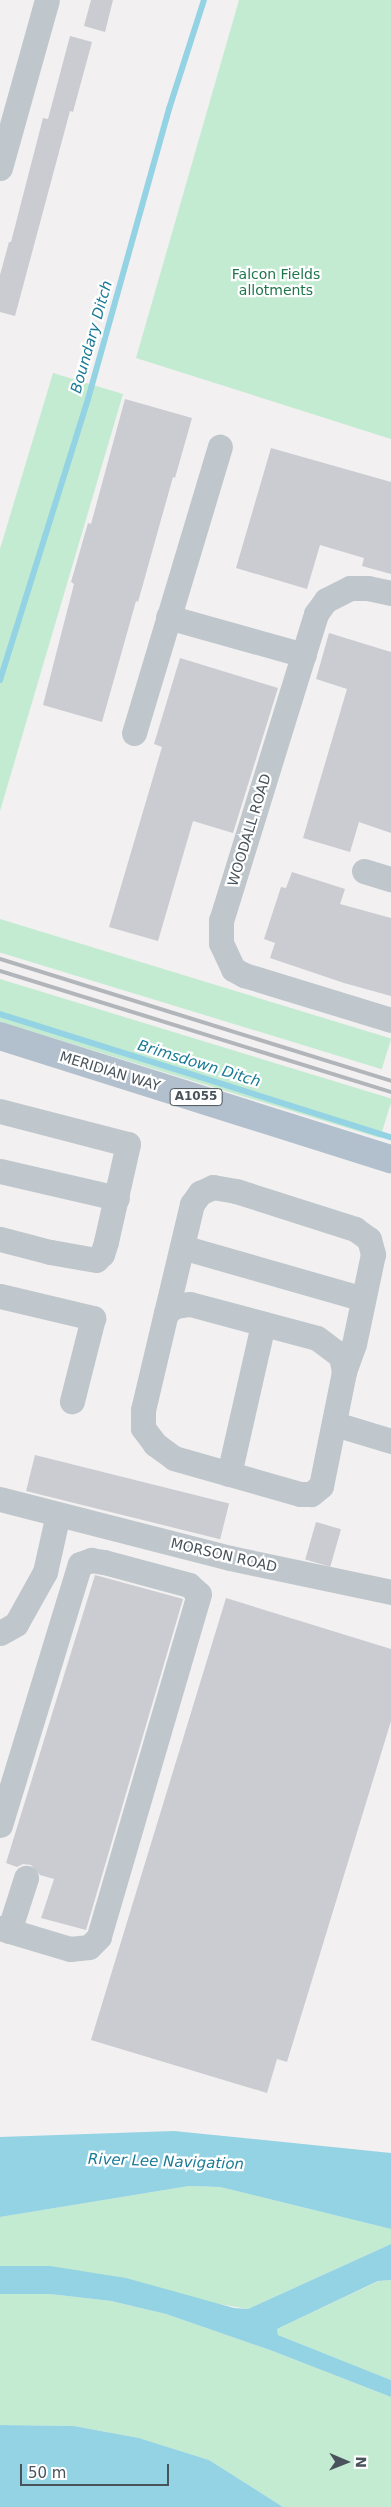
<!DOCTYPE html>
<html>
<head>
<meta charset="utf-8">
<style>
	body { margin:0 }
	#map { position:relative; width:391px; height:2507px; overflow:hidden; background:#f2f0f0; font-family:"DejaVu Sans",sans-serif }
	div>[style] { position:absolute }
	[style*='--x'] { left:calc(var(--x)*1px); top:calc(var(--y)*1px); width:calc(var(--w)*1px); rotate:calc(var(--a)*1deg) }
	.green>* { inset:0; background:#c3ebd2; transform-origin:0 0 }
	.water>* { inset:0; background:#94d3e3 }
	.stream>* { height:6px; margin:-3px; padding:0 3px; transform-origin:3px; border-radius:3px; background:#94d3e3 }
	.building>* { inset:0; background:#caccd2; transform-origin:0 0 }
	.minor>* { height:25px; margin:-12.5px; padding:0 12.5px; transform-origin:12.5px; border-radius:12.5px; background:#bfc7cd }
	.major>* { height:28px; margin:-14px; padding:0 14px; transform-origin:14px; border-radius:14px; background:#b2bfcc }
	.rail>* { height:4px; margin:-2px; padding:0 2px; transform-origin:2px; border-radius:2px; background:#b2b5b9 }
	span { translate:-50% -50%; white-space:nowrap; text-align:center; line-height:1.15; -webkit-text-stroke:4.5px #fff; paint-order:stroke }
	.shield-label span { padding:1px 4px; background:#fff; border:1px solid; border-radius:4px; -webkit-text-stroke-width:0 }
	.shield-label { font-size:12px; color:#49535b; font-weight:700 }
	.park-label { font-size:14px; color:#20764b }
	.street-label { font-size:14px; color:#49535b }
	.water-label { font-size:15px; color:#1a7b96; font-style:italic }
	.north { position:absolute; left:321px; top:2437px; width:50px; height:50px; -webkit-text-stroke:4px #fff; paint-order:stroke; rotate:91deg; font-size:14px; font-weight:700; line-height:20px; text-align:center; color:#49535b }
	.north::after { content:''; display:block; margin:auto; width:18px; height:22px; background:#49535b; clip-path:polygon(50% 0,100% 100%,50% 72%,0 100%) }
	.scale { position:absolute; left:20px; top:2464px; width:149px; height:22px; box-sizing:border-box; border:2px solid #49535b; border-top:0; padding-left:6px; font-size:15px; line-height:18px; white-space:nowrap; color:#49535b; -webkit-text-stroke:4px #fff; paint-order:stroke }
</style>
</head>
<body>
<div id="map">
	<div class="green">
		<div style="clip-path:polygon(239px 0,391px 0,391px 439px,136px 358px)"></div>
		<div style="clip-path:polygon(53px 373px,123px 394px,0 811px,0 549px)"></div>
		<div style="left:0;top:919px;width:409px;height:32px;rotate:17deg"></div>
		<div style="left:0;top:979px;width:410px;height:41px;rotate:17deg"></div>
		<div style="clip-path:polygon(189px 2186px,220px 2187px,391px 2229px,391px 2244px,248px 2309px,0 2266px,0 2217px)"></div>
		<div style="clip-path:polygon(391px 2280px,391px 2380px,278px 2335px,277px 2329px,379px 2281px)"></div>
		<div style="clip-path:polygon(0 2294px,50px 2294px,111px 2301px,166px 2314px,270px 2350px,391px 2397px,391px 2507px,283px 2507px,209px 2460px,139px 2438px,74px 2426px,0 2425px)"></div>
	</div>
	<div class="water">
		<div style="clip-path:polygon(174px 2131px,391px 2153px,391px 2229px,220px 2187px,189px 2186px,0 2217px,0 2137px)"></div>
		<div style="clip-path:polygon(391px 2244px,391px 2280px,378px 2281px,277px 2329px,278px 2335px,391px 2380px,391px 2397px,270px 2350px,166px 2314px,111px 2301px,50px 2294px,0 2294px,0 2266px,50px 2266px,126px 2278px,234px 2308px,248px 2309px)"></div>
		<div style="clip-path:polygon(0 2425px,74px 2426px,139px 2438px,209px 2460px,283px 2507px,0 2507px)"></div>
	</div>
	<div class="stream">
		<div style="--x:0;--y:680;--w:294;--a:-72.6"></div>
		<div style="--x:88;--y:399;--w:301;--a:-74.4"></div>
		<div style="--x:169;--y:109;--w:114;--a:-72.2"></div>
		<div style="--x:0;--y:1014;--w:410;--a:17.5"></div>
	</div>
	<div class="building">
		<div style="clip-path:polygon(91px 0,113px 0,105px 32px,84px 26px)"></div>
		<div style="clip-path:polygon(70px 36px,92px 42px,73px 112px,70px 111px,15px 316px,0 312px,0 275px,9px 242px,11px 242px,43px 118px,48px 119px)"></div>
		<div style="clip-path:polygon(125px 399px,192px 418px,175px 478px,173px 477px,138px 602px,136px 601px,102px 722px,43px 705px,74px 584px,71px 582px,88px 523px,91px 524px)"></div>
		<div style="clip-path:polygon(271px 448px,391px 482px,391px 574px,362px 566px,364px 558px,320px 545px,307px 589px,236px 568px)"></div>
		<div style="clip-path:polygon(329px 633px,391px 652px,391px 833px,359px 822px,350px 852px,303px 838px,347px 689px,316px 679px)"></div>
		<div style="clip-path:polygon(180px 658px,278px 688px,233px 833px,193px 821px,158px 941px,109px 927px,162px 747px,154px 744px)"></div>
		<div style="clip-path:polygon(292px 872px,345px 889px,340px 904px,391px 918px,391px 996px,344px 983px,270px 958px,275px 943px,264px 939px,281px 887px,286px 888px)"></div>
		<div style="left:35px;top:1455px;width:200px;height:37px;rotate:14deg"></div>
		<div style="left:316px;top:1522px;width:26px;height:39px;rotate:16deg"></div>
		<div style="clip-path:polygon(95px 1575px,183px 1599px,86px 1930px,41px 1918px,54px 1879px,40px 1875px,31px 1865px,23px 1864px,17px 1867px,6px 1863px)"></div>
		<div style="clip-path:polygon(226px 1598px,391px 1649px,391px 1721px,287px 2062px,277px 2059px,267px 2093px,91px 2040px)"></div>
	</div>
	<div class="minor">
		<div style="--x:0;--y:168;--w:174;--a:-74.4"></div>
		<div style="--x:391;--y:593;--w:24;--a:-168"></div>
		<div style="--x:368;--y:588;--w:18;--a:180"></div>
		<div style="--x:350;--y:588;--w:27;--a:153"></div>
		<div style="--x:326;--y:600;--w:17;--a:126"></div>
		<div style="--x:316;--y:614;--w:320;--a:107.2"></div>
		<div style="--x:221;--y:920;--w:23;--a:90"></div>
		<div style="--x:221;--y:943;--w:29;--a:65"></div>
		<div style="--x:233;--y:969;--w:13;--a:29"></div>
		<div style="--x:244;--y:975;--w:154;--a:17"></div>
		<div style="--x:168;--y:617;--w:141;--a:15.6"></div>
		<div style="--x:134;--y:733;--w:299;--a:-73.3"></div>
		<div style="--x:364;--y:871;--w:28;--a:17"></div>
		<div style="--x:0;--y:1111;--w:132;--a:14.5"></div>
		<div style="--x:128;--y:1144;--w:100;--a:102.7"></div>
		<div style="--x:106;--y:1242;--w:13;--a:108"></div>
		<div style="--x:102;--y:1254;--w:8;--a:135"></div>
		<div style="--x:96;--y:1260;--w:47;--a:-170.1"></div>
		<div style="--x:50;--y:1252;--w:52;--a:-165.4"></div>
		<div style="--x:0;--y:1171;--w:120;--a:13"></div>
		<div style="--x:182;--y:1247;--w:188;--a:16"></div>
		<div style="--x:0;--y:1296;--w:96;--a:13.3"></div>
		<div style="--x:93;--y:1318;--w:86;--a:104.2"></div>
		<div style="--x:190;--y:1304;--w:131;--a:15"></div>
		<div style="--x:317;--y:1338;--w:30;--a:37"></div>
		<div style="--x:341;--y:1356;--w:16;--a:79"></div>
		<div style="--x:344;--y:1372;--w:116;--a:101.4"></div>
		<div style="--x:321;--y:1486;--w:13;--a:141"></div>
		<div style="--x:311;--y:1494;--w:11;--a:180"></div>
		<div style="--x:300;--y:1494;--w:131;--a:-164.1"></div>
		<div style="--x:174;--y:1458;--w:24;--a:-144"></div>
		<div style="--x:155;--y:1444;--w:20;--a:-127"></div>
		<div style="--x:143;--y:1428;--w:18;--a:-90"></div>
		<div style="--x:143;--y:1410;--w:100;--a:-76.7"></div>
		<div style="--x:166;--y:1313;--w:11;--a:-38"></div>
		<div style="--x:175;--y:1306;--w:15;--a:-8"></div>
		<div style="--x:166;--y:1313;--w:112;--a:-76.6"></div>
		<div style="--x:192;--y:1204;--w:14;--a:-54"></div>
		<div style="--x:200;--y:1193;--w:14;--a:-25"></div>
		<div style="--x:213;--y:1187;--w:23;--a:10"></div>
		<div style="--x:236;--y:1191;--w:125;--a:17.7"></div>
		<div style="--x:355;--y:1229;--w:17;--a:36"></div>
		<div style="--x:369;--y:1239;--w:16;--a:75"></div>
		<div style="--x:373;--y:1254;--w:92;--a:101.9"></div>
		<div style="--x:354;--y:1344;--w:30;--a:110"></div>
		<div style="--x:335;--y:1424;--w:59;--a:16.9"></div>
		<div style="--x:229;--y:1474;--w:154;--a:-77.2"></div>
		<div style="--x:0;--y:1499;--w:237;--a:14.4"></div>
		<div style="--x:230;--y:1558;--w:165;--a:11.9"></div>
		<div style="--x:0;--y:1633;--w:18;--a:-29"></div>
		<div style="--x:16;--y:1624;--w:60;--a:-60.9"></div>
		<div style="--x:45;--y:1572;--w:59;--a:-77.4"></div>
		<div style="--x:0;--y:1825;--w:273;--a:-73"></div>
		<div style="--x:80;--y:1564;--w:12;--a:-20"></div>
		<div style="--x:91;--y:1560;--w:13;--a:9"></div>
		<div style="--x:104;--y:1562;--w:88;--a:15.1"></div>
		<div style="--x:189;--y:1585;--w:13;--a:42"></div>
		<div style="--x:199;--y:1594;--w:357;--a:106.3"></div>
		<div style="--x:99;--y:1937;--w:14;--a:135"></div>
		<div style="--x:89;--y:1947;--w:19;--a:174"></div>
		<div style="--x:70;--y:1949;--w:73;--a:-163.3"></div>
		<div style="--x:9;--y:1931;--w:56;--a:-72.2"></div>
	</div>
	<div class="major">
		<div style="--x:0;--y:1036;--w:410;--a:17.5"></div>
	</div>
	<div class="rail">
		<div style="--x:0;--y:959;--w:410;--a:17.3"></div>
		<div style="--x:0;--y:971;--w:409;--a:17.2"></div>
	</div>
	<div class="shield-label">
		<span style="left:196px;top:1097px">A1055</span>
	</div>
	<div class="park-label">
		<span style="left:276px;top:282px">Falcon Fields<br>allotments</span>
	</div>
	<div class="street-label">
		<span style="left:249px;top:830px;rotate:-73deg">WOODALL ROAD</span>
		<span style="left:110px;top:1071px;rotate:17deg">MERIDIAN WAY</span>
		<span style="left:224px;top:1555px;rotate:13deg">MORSON ROAD</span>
	</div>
	<div class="water-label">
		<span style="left:92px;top:337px;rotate:-74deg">Boundary Ditch</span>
		<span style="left:199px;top:1064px;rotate:17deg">Brimsdown Ditch</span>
		<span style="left:166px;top:2162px;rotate:2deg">River Lee Navigation</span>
	</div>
	<div class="north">N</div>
	<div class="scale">50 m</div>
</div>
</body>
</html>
